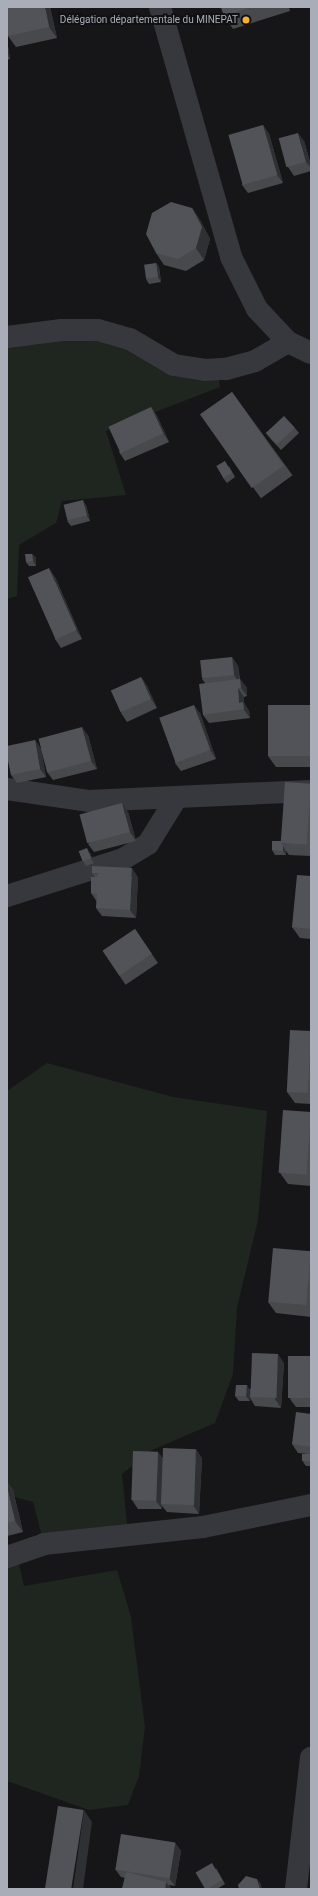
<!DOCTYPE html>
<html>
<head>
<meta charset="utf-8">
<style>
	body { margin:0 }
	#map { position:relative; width:318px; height:1896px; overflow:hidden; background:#161618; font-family:Roboto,sans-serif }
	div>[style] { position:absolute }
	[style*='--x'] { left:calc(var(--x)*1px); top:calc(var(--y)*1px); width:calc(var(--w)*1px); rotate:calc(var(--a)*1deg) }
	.green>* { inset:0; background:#1e261f }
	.street>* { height:22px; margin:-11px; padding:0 11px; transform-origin:11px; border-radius:11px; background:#37383d }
	.wall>* { inset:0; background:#47494d; transform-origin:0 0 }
	.shaded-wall>* { inset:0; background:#2f3033 }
	.building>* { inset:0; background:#525359; transform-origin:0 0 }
	.dots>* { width:11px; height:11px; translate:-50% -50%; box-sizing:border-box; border:2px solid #111113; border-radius:50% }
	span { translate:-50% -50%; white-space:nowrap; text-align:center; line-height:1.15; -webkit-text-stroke:4px #111113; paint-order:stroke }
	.poi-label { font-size:10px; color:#a8adb8 }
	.right { translate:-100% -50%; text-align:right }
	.frame { position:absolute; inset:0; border:8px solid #a8adb8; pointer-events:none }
</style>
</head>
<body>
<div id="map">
	<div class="green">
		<div style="clip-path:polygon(84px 335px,218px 375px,220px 387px,106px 431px,126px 495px,62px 501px,56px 523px,19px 545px,17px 596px,7px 599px,7px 341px)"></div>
		<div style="clip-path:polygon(47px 1063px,173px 1097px,267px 1111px,258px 1220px,237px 1308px,233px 1374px,215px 1423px,152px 1450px,122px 1474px,128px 1533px,44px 1544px,33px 1502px,7px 1495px,7px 1091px)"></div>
		<div style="clip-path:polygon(18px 1560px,24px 1586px,117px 1570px,131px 1617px,145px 1727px,139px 1776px,128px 1805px,89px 1810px,7px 1781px,7px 1561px)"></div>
	</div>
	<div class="street">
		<div style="--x:160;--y:7;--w:260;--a:74.1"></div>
		<div style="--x:231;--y:257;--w:58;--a:63.4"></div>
		<div style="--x:257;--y:309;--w:45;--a:46.8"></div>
		<div style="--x:288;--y:342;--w:25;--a:26"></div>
		<div style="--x:7;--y:337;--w:55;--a:-7.3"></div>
		<div style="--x:62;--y:330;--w:36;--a:0"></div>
		<div style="--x:98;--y:330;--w:33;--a:16"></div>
		<div style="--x:130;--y:339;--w:51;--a:30.6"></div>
		<div style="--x:174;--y:365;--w:30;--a:9"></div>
		<div style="--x:204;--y:370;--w:22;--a:-3"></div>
		<div style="--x:226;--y:369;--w:30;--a:-15"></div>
		<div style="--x:255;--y:361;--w:38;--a:-30"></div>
		<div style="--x:7;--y:789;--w:82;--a:8.4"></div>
		<div style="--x:88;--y:801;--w:223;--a:-2.6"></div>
		<div style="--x:7;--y:896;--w:122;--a:-17.7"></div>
		<div style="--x:123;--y:859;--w:29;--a:-31"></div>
		<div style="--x:148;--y:844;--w:55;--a:-58.3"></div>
		<div style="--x:7;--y:1557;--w:39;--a:-19"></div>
		<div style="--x:44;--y:1544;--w:160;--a:-6.1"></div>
		<div style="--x:203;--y:1527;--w:110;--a:-11.5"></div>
		<div style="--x:296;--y:1889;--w:132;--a:-83.5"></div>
	</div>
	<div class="wall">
		<div style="clip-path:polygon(50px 7px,57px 38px,16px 47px,8px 36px)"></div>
		<div style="clip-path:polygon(221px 7px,289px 7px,290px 11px,233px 29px,224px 16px)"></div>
		<div style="clip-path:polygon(7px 40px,10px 59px,7px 60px)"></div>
		<div style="clip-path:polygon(263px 125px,269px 134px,283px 183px,248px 193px,242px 185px)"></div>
		<div style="clip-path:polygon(304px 141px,311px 165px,311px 171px,294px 176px,288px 167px)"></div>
		<div style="clip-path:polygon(192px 208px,200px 220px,210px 239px,204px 260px,186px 271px,164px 265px,156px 253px)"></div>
		<div style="clip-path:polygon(156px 263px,159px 267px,161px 282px,149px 284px,146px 279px)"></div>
		<div style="left:232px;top:392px;width:103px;height:39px;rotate:54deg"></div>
		<div style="clip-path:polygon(151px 407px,157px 416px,169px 442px,125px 461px,119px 452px)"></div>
		<div style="clip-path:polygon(295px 428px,299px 433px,281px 450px,270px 438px,266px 433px)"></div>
		<div style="clip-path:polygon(229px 466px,235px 477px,227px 483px,223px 478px)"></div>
		<div style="clip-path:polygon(86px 505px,90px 521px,71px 526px,67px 521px)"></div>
		<div style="clip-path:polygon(32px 554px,36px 558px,36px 566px,29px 566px,26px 562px)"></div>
		<div style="clip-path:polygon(55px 577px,82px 639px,61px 648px,55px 639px)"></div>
		<div style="clip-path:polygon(232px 657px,238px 666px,240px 679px,247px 688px,247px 696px,244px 697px,244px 703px,249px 711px,250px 718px,209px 723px,203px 715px,205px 683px,202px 679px)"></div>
		<div style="clip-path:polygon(141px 677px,147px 686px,157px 708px,127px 722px,121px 713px)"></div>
		<div style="clip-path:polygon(311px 705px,311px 767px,276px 767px,268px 756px)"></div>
		<div style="clip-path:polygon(200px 713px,216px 759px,181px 771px,175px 763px)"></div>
		<div style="clip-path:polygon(88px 735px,97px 769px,53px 780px,47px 772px,41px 749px,46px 777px,17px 783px,11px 775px,35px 740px,41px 749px)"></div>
		<div style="clip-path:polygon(311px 784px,311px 856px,289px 855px,286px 851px,286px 855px,275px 855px,272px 850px,281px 841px)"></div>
		<div style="clip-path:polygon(128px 812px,136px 841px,94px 852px,88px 844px)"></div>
		<div style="clip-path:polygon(90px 853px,94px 863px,86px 866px,83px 861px)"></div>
		<div style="clip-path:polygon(92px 873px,138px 877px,136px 918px,102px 916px,96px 908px,97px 902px,91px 893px,95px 877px)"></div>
		<div style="clip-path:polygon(311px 876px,311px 939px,300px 938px,292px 927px)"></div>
		<div style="left:135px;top:929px;width:41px;height:39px;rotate:56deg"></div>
		<div style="clip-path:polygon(311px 1031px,311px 1104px,295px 1103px,287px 1092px)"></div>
		<div style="clip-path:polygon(311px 1112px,311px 1186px,288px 1184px,280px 1173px)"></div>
		<div style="clip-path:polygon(311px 1251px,311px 1317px,276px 1313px,268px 1302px)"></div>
		<div style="clip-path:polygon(311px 1356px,311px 1407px,296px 1407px,290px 1399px)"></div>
		<div style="clip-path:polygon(284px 1363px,281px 1408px,255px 1406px,250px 1398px,250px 1401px,239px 1401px,235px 1396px,250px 1389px)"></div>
		<div style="clip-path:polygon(311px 1414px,311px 1466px,306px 1466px,303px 1462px,308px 1454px,298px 1453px,292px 1444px)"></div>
		<div style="clip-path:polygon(158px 1452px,163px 1459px,202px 1458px,199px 1514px,167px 1512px,162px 1506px,162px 1509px,138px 1509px,132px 1500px)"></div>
		<div style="clip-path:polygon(7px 1482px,13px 1490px,23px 1532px,7px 1536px)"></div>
		<div style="clip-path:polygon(175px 1843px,181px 1851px,175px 1886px,169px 1885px,171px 1889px,122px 1889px,125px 1878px,121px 1877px,115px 1869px)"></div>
		<div style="clip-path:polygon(216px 1868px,225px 1884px,217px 1889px,206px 1889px)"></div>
	</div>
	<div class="shaded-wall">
		<div style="clip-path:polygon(45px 7px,50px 7px,57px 38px,49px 27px)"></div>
		<div style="clip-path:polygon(7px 40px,10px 59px,7px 54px)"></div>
		<div style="clip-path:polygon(263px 125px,269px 134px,283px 183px,277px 175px)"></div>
		<div style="clip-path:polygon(298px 133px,304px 141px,311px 165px,311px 168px,306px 162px)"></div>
		<div style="clip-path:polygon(192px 208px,200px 220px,210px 239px,204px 260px,196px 248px)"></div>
		<div style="clip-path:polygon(156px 263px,159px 267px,161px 282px,158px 277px)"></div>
		<div style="clip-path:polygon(151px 407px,157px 416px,169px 442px,163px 433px)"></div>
		<div style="clip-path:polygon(83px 500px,86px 505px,90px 521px,87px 516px)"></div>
		<div style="clip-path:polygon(32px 554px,36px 558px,36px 566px,33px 561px)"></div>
		<div style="clip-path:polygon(49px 568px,55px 577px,82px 639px,76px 630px)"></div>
		<div style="clip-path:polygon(232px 657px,238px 666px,240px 684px,234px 675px)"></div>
		<div style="clip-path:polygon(141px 677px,147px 686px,157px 708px,151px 699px)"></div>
		<div style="clip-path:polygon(240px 679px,247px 688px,247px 696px,241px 688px)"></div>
		<div style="clip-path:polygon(238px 688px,244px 697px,244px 703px,249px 711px,250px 718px,239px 703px)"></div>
		<div style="clip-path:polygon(194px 705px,200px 713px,216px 759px,210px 750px)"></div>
		<div style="clip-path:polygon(82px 727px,88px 735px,97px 769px,91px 761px)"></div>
		<div style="clip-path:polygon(35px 740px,41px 749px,46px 777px,40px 769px)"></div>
		<div style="clip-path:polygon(122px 803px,128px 812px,136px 841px,130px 832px)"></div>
		<div style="clip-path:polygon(283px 846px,286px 851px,286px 855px,283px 851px)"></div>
		<div style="clip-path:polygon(87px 848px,90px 853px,94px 863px,91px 858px)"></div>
		<div style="clip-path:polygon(132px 868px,138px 877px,136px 918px,130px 910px)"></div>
		<div style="clip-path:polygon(278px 1354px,284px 1363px,281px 1408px,275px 1399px)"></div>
		<div style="clip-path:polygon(247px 1385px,250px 1390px,250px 1401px,246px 1396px)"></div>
		<div style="clip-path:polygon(196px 1449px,202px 1458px,199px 1514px,193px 1505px)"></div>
		<div style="clip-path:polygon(158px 1452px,164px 1461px,161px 1504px,162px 1506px,162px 1509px,156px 1501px)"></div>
		<div style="clip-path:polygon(7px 1482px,13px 1490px,23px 1532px,15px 1521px,7px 1487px)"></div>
		<div style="clip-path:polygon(84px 1810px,92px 1822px,83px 1889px,73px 1889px)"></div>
		<div style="clip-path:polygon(175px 1843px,181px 1851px,175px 1886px,169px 1878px)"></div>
		<div style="clip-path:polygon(257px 1879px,261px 1884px,262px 1889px,260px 1889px)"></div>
		<div style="clip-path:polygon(166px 1882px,171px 1889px,165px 1889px)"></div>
	</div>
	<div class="building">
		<div style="clip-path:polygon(7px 7px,45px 7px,49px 27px,8px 36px,7px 33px)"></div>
		<div style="clip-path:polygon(221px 7px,251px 7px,224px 16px)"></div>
		<div style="left:263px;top:125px;width:52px;height:36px;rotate:74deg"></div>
		<div style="left:298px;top:133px;width:30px;height:20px;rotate:75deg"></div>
		<div style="clip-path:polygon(171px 202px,192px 208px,202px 227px,196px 248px,178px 259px,156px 253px,146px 234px,152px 213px)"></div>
		<div style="left:156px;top:263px;width:14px;height:12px;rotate:82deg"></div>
		<div style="left:232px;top:392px;width:90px;height:39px;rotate:55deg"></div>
		<div style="left:151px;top:407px;width:29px;height:47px;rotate:65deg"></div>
		<div style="left:284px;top:416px;width:16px;height:25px;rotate:47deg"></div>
		<div style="left:225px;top:461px;width:14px;height:10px;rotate:60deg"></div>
		<div style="left:83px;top:500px;width:16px;height:20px;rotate:76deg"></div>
		<div style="clip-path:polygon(25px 554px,32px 554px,33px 561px,26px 562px)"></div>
		<div style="left:49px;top:568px;width:68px;height:23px;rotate:66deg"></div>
		<div style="left:232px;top:657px;width:18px;height:32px;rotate:84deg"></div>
		<div style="left:141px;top:677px;width:24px;height:33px;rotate:66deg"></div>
		<div style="clip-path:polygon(240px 679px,241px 688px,238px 688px,239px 703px,243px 702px,244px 709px,203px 715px,199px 684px)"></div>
		<div style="left:194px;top:705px;width:48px;height:37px;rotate:70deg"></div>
		<div style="left:268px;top:705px;width:43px;height:51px"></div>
		<div style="left:82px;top:727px;width:35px;height:45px;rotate:75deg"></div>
		<div style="clip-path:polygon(35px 740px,40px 769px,11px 775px,7px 756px,7px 746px)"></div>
		<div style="left:285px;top:782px;width:26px;height:61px;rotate:4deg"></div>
		<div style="left:122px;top:803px;width:30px;height:44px;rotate:75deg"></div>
		<div style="clip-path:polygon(272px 841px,281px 841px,281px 843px,283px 846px,283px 851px,272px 850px)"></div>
		<div style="left:87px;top:848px;width:11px;height:9px;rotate:68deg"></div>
		<div style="clip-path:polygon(92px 866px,132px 868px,130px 910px,96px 908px,97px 894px,91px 893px,91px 877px,97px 877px,98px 873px,92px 873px)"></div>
		<div style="clip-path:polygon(297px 875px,311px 876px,311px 929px,292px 927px)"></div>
		<div style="left:135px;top:929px;width:30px;height:39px;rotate:56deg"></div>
		<div style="left:290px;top:1030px;width:21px;height:62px;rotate:3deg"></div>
		<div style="left:283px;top:1110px;width:28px;height:63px;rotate:4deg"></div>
		<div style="left:273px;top:1248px;width:38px;height:54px;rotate:5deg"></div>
		<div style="left:252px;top:1353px;width:26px;height:44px;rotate:2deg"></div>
		<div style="left:311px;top:1356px;width:42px;height:23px;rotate:90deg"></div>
		<div style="clip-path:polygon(236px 1385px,247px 1385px,246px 1396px,235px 1396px)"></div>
		<div style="clip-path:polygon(296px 1412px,311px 1414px,311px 1447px,292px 1444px)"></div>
		<div style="left:163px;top:1448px;width:33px;height:56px;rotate:2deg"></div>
		<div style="left:133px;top:1451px;width:25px;height:49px;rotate:2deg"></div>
		<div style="left:311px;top:1454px;width:7px;height:9px;rotate:90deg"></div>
		<div style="clip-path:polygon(7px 1487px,15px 1521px,7px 1523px)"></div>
		<div style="left:58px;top:1806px;width:26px;height:84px;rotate:9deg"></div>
		<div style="left:121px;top:1834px;width:55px;height:36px;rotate:9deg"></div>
		<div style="left:212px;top:1863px;width:20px;height:19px;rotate:60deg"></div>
		<div style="clip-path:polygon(126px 1872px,166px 1882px,165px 1889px,122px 1889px)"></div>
		<div style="clip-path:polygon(246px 1876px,257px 1879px,260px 1889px,239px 1889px,238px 1885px)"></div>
	</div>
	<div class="dots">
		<div style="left:246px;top:20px;background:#f2b134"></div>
	</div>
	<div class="poi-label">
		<span class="right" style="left:238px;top:20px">Délégation départementale du MINEPAT</span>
	</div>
	<div class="frame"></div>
</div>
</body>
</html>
